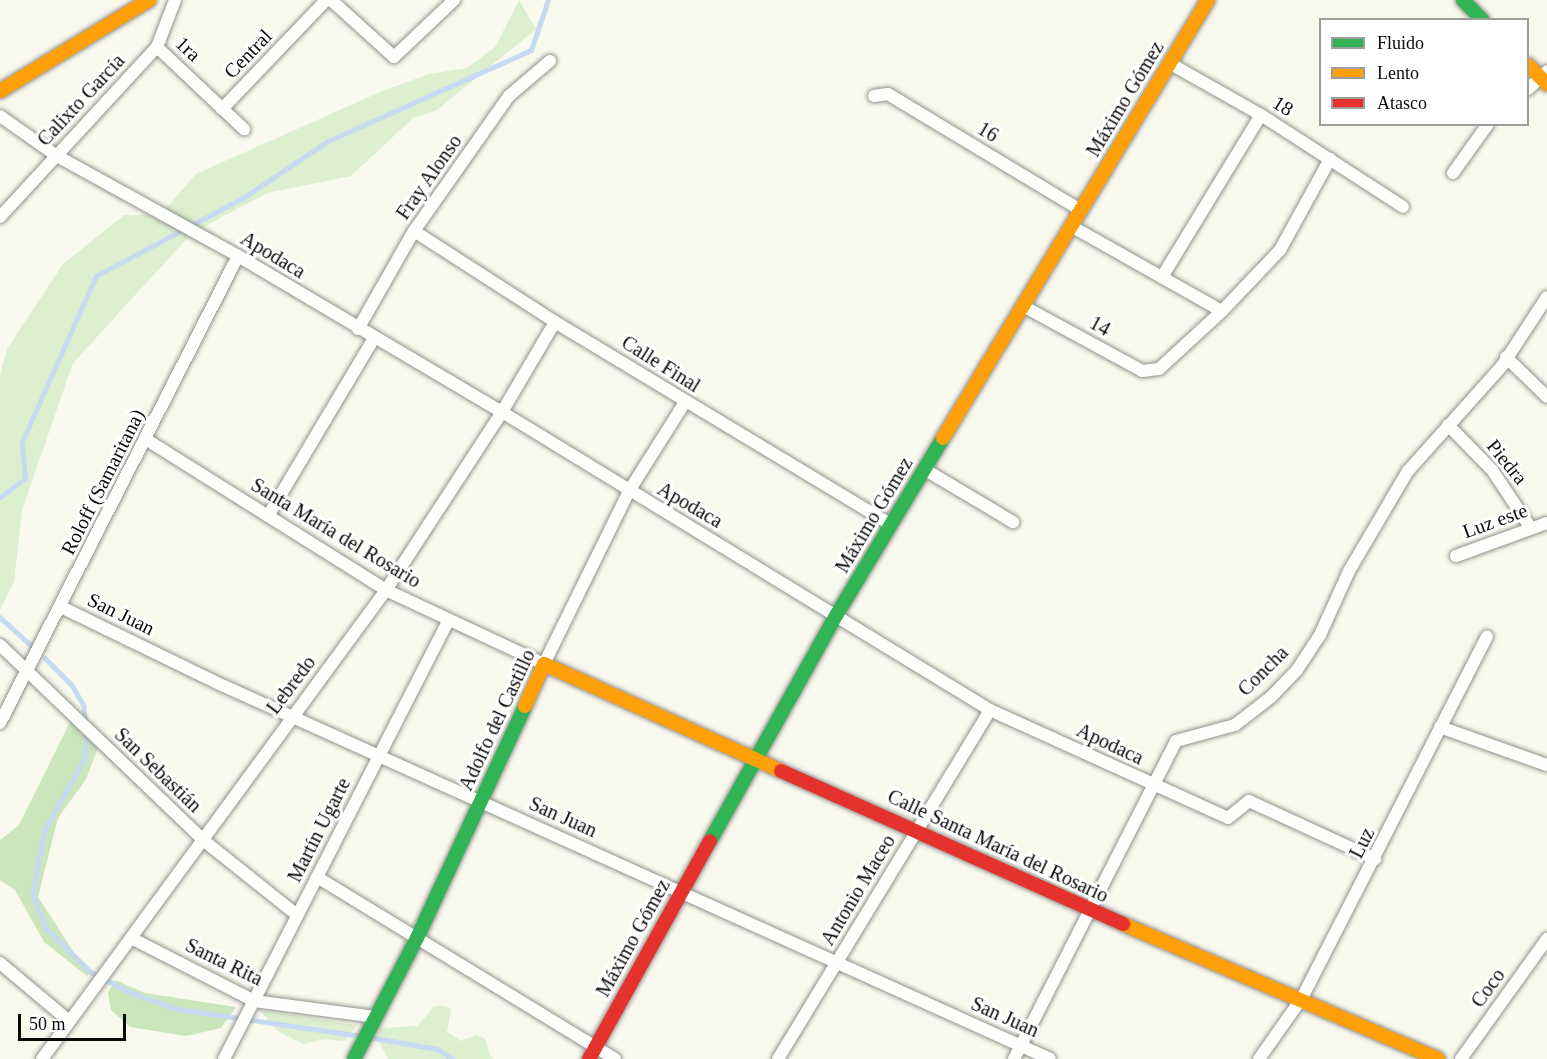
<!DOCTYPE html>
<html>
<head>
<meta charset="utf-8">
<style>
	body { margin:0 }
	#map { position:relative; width:1547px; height:1059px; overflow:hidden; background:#f9f9ee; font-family:"Times New Roman",serif }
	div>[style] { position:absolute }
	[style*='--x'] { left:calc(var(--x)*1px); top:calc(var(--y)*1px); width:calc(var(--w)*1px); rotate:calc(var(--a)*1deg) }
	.green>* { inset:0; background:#dcefcf }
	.forest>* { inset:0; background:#cbe5bd }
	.stream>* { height:4.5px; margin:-2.25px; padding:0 2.25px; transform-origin:2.25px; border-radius:2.25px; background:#c6dbf1 }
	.roads { filter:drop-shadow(0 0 2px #92928d) drop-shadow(0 0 2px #92928d) }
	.street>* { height:12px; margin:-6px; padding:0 6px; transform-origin:6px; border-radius:6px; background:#fefefc }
	.fast>* { height:14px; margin:-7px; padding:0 7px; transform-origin:7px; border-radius:7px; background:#30b455 }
	.slow>* { height:14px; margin:-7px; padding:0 7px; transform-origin:7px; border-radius:7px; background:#ff9f0a }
	.jam>* { height:14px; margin:-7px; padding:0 7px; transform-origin:7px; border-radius:7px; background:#e5322d }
	span { translate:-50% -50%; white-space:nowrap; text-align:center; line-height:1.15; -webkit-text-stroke:6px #fff; paint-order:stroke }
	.street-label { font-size:20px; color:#0a0a0a }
	.legend { position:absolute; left:1319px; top:18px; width:210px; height:108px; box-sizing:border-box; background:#fff; border:2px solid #9d9d9d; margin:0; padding:8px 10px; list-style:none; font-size:18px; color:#0a0a0a }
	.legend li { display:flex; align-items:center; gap:12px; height:30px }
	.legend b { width:30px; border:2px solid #9d9d9d }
	.scale { position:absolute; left:18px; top:1014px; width:108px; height:27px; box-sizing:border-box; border:3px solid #0a0a0a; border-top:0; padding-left:8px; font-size:18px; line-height:21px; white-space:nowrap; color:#0a0a0a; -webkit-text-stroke:4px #fff; paint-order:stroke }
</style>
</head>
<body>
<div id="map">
	<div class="green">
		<div style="clip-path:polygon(519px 0,536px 29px,437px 110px,413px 118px,351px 176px,267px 193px,192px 233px,73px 363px,22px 510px,14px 582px,0 610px,0 375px,7px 349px,63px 264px,124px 215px,160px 215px,196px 174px,380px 92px,429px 74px,467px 68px,495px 47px)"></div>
		<div style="clip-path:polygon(440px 1005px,451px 1009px,447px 1032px,461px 1041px,476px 1035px,486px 1039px,489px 1054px,494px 1059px,388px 1059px,377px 1038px,381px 1028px,418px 1026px,433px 1007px)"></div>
		<div style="clip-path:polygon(259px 1010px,357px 1025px,345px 1041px,323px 1039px,304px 1044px,279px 1032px)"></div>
	</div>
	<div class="forest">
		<div style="clip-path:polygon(70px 722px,98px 748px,86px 779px,58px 818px,38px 897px,80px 962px,91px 972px,87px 976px,44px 942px,15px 890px,0 880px,0 840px,19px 825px)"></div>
		<div style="clip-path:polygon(115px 980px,145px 993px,236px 1007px,221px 1028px,186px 1036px,130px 1027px,111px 1010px,108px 993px)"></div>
	</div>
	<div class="stream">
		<div style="--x:0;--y:497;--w:31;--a:-36"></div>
		<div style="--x:25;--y:479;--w:37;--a:-95"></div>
		<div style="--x:22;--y:442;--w:182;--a:-66"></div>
		<div style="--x:96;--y:276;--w:166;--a:-28"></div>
		<div style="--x:243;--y:198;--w:102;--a:-33.8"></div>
		<div style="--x:328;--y:141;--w:222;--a:-24.1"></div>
		<div style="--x:531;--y:50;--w:53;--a:-71.2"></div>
		<div style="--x:0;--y:617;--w:45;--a:42.3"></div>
		<div style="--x:45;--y:658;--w:38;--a:45"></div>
		<div style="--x:72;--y:685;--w:24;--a:60"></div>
		<div style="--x:84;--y:706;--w:14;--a:86"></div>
		<div style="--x:86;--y:737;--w:21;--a:93"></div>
		<div style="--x:85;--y:758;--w:82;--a:119.1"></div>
		<div style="--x:45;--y:830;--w:64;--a:100.8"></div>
		<div style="--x:33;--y:893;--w:37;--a:70"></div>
		<div style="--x:46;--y:928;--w:63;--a:44.4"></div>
		<div style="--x:91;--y:972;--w:41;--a:27.8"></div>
		<div style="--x:127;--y:991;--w:53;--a:19.8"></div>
		<div style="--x:177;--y:1009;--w:186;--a:8.3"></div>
		<div style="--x:369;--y:1037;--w:69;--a:10"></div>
		<div style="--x:437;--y:1049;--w:19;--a:32"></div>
	</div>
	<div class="roads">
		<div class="street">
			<div style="--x:331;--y:0;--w:85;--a:42.1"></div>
			<div style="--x:394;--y:57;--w:83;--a:-43.5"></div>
			<div style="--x:157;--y:47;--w:120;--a:43.3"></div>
			<div style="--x:1169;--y:63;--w:106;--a:29.5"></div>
			<div style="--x:1261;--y:115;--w:169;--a:32.9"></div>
			<div style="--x:1528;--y:89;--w:26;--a:-43"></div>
			<div style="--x:874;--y:96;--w:14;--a:-8"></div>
			<div style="--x:888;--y:94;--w:224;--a:31.1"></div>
			<div style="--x:222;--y:109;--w:151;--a:-46.3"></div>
			<div style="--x:0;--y:116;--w:70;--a:35.1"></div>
			<div style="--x:57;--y:156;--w:207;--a:28.9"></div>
			<div style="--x:238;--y:256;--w:307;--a:30.6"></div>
			<div style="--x:502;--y:412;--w:572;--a:31.41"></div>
			<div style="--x:990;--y:710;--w:261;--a:24.4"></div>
			<div style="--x:1228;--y:818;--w:27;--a:-39"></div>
			<div style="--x:1249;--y:801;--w:139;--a:24.7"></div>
			<div style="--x:1453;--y:173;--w:60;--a:-54.5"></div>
			<div style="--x:0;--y:217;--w:231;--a:-47.3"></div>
			<div style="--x:157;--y:47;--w:50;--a:-69"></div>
			<div style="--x:1071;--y:226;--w:173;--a:29.4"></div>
			<div style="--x:414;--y:231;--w:168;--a:32.8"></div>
			<div style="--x:555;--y:322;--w:391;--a:31.1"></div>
			<div style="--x:1162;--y:277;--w:190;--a:-58.6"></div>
			<div style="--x:1023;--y:306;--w:136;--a:28.6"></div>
			<div style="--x:1142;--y:371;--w:17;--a:-7"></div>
			<div style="--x:1159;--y:369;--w:86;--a:-42.6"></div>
			<div style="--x:1222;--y:311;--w:84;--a:-46.4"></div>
			<div style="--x:1280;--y:250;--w:104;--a:-61.2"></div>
			<div style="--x:358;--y:329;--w:113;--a:-60.3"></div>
			<div style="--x:414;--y:231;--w:165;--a:-54.9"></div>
			<div style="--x:509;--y:96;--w:54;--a:-40.5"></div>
			<div style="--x:1506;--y:357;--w:57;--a:44.3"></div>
			<div style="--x:1448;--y:425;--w:63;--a:45.6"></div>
			<div style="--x:1492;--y:470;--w:69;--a:56.3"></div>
			<div style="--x:147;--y:440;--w:282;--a:32.1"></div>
			<div style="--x:386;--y:590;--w:174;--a:25.1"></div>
			<div style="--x:544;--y:664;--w:193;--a:-63.8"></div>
			<div style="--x:629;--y:491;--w:105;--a:-57.8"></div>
			<div style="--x:924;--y:469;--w:104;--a:30.8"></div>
			<div style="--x:268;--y:516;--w:207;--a:-59.2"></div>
			<div style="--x:1456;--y:556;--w:97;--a:-19.9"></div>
			<div style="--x:61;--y:607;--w:181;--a:25.9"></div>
			<div style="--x:224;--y:686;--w:906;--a:24.3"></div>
			<div style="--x:0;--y:645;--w:281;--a:43.8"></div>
			<div style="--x:203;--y:840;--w:120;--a:38.6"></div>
			<div style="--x:0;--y:723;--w:524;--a:-62.99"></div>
			<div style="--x:1440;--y:727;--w:114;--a:19.6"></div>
			<div style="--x:317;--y:877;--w:349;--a:31.4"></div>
			<div style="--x:131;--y:938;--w:138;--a:27.1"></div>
			<div style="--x:254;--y:1001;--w:122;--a:7.5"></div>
			<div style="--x:0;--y:963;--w:90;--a:40"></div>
			<div style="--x:42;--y:1059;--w:582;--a:-53.74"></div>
			<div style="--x:386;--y:590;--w:212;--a:-56.9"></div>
			<div style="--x:502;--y:412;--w:104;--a:-59.5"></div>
			<div style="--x:224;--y:1059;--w:493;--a:-62.9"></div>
			<div style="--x:778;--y:1059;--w:408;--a:-58.7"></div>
			<div style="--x:1014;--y:1059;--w:357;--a:-63"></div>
			<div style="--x:1176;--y:741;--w:61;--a:-15.2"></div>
			<div style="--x:1235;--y:725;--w:46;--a:-37.9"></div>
			<div style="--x:1271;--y:697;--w:37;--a:-46"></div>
			<div style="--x:1297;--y:670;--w:42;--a:-56.7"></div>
			<div style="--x:1320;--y:635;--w:70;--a:-65.6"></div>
			<div style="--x:1349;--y:571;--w:116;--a:-59.5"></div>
			<div style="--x:1408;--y:471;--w:141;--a:-48.2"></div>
			<div style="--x:1502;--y:366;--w:82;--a:-56.9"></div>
			<div style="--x:1259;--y:1059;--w:75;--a:-54.8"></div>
			<div style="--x:1302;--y:998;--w:406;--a:-62.9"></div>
			<div style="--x:1461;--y:1059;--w:148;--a:-54.4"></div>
		</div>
		<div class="fast">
			<div style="--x:1463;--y:0;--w:28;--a:46"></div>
			<div style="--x:710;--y:841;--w:260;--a:-60.8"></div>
			<div style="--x:837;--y:614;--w:205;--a:-58.9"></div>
			<div style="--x:354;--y:1059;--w:136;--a:-62.5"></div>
			<div style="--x:417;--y:938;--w:256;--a:-65"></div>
		</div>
		<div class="slow">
			<div style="--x:1528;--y:65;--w:27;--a:45"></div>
			<div style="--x:0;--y:91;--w:175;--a:-31.4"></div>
			<div style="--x:943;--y:438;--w:512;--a:-58.83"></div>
			<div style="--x:525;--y:706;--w:46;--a:-65.7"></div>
			<div style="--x:544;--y:664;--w:260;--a:24.3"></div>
			<div style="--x:1123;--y:924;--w:343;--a:23.2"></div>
		</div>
		<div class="jam">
			<div style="--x:781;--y:771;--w:375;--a:24.1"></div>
			<div style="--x:589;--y:1059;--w:249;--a:-61"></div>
		</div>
	</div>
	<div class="street-label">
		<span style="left:188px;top:49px;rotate:43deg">1ra</span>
		<span style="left:248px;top:54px;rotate:-46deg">Central</span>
		<span style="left:1125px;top:99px;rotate:-59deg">Máximo Gómez</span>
		<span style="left:81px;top:100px;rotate:-47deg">Calixto García</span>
		<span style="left:1283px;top:106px;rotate:32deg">18</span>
		<span style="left:988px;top:132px;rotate:31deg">16</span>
		<span style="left:429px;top:177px;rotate:-55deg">Fray Alonso</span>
		<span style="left:273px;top:255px;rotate:31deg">Apodaca</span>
		<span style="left:1100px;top:326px;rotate:29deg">14</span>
		<span style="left:661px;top:364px;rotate:32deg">Calle Final</span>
		<span style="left:1507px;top:462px;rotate:51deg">Piedra</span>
		<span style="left:103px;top:482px;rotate:-63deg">Roloff (Samaritana)</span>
		<span style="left:690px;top:505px;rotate:30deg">Apodaca</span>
		<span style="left:874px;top:515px;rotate:-59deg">Máximo Gómez</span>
		<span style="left:1495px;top:521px;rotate:-20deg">Luz este</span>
		<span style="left:336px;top:533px;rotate:31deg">Santa María del Rosario</span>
		<span style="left:121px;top:614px;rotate:26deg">San Juan</span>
		<span style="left:1263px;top:671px;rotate:-45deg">Concha</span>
		<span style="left:291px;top:685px;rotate:-53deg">Lebredo</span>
		<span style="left:497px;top:720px;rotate:-65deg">Adolfo del Castillo</span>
		<span style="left:1110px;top:744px;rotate:25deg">Apodaca</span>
		<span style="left:158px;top:770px;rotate:44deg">San Sebastián</span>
		<span style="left:563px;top:817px;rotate:24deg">San Juan</span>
		<span style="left:319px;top:830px;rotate:-63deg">Martín Ugarte</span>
		<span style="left:1362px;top:843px;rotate:-63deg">Luz</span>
		<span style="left:998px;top:846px;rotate:25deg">Calle Santa María del Rosario</span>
		<span style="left:858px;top:890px;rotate:-59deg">Antonio Maceo</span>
		<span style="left:633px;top:938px;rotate:-61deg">Máximo Gómez</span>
		<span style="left:224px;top:962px;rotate:26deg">Santa Rita</span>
		<span style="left:1488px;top:988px;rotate:-54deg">Coco</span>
		<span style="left:1005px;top:1017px;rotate:24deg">San Juan</span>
	</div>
	<ul class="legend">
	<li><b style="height:8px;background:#30b455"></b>Fluido</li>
	<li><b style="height:8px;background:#ff9f0a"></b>Lento</li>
	<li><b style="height:8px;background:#e5322d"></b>Atasco</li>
	</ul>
	<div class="scale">50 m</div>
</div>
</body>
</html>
